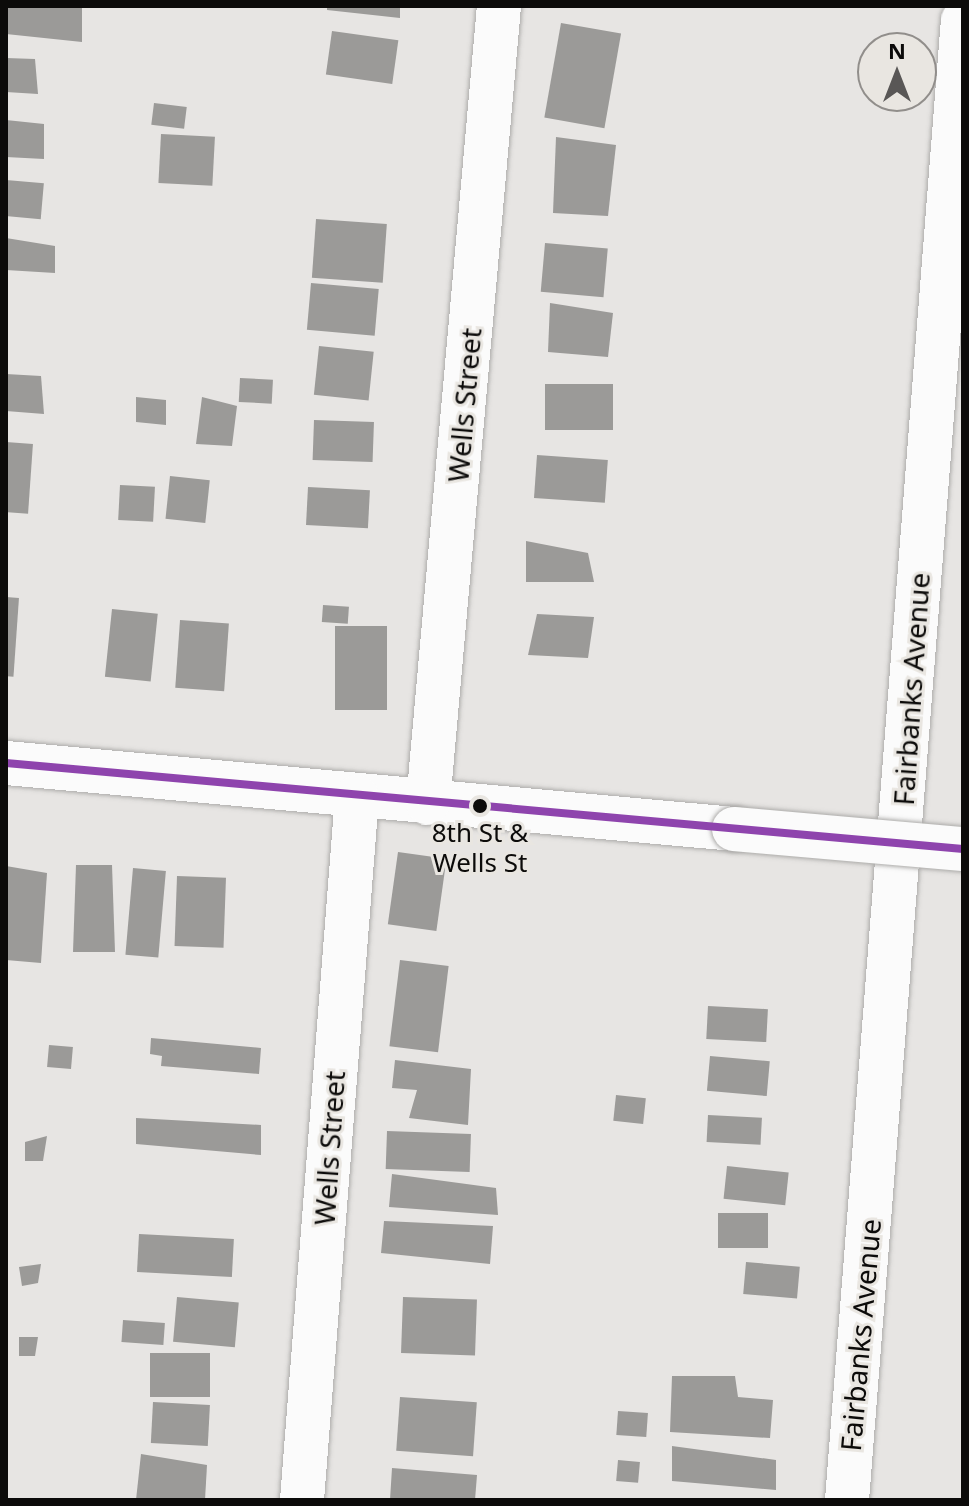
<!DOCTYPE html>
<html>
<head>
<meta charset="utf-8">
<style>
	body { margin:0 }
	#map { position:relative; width:969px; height:1506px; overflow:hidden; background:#e7e5e3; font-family:"Noto Sans",sans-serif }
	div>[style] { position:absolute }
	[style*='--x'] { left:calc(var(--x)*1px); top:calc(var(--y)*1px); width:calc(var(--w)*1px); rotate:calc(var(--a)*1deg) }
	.building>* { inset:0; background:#9b9a98; transform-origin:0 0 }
	.roads { filter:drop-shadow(0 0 2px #adacaa) drop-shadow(0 0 2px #adacaa) }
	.minor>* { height:44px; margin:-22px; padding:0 22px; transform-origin:22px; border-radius:22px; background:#fbfbfb }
	.bridges { filter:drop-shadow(0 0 2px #adacaa) drop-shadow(0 0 2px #adacaa) }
	.minor-bridge>* { height:44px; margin:-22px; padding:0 22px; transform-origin:22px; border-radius:22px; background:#fbfbfb }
	.bus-1>* { height:8px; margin:-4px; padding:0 4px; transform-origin:4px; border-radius:4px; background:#8e44ad }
	.dots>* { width:22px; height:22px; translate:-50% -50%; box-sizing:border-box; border:4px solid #e9e6e1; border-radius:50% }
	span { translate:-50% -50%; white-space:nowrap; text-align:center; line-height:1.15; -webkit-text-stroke:6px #e9e6e1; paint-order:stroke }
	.bus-label { font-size:26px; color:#0c0b0a }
	.street-label { font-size:28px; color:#0c0b0a }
	.frame { position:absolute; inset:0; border:8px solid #0c0b0a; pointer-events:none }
	.north { position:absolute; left:857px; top:32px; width:80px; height:80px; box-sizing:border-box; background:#e9e6e1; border:2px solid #918e8b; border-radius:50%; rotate:0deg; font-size:22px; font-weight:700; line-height:32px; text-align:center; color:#0c0b0a }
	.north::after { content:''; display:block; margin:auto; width:28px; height:36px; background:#595756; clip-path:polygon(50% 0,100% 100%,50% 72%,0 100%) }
</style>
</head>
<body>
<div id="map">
	<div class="building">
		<div style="clip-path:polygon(6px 6px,82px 6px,82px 42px,6px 34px)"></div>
		<div style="clip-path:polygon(327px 6px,400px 6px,400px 18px,327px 10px)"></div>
		<div style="left:561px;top:23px;width:61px;height:96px;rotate:10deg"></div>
		<div style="left:332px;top:31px;width:67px;height:44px;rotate:8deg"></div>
		<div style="clip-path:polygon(6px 58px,35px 59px,38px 94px,6px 92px)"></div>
		<div style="left:154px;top:103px;width:33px;height:22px;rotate:7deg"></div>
		<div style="clip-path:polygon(6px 120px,44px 124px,44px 159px,6px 157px)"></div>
		<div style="left:161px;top:134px;width:54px;height:49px;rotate:3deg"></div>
		<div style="clip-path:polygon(556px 137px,616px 145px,608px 216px,553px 213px)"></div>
		<div style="left:6px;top:180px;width:38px;height:36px;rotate:5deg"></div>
		<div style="left:316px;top:219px;width:71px;height:59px;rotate:4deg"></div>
		<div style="clip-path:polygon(6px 238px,55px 246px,55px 273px,6px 270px)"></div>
		<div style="left:545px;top:243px;width:63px;height:49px;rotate:5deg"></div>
		<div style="left:311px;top:283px;width:68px;height:47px;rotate:5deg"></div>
		<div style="clip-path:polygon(550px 303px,613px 313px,608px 357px,548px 352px)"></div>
		<div style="left:319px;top:346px;width:55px;height:49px;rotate:6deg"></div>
		<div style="clip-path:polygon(6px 374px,41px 376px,44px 414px,6px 411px)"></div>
		<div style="left:240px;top:378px;width:33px;height:24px;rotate:3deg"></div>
		<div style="left:545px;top:384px;width:68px;height:46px"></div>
		<div style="clip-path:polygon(136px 397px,166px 400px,166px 425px,136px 422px)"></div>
		<div style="clip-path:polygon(202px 397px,237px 406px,232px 446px,196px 444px)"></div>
		<div style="left:314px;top:420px;width:60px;height:40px;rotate:2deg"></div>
		<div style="left:6px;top:442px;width:27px;height:70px;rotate:4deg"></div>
		<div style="left:537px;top:455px;width:71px;height:43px;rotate:4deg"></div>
		<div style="left:170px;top:476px;width:40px;height:43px;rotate:6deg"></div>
		<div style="left:120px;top:485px;width:35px;height:35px;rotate:3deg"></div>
		<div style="left:308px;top:487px;width:62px;height:38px;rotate:3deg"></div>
		<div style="clip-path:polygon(526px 541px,588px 553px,594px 582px,526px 582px)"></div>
		<div style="left:6px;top:597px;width:13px;height:79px;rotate:4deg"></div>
		<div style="left:323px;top:605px;width:26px;height:17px;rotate:4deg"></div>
		<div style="left:112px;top:609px;width:46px;height:68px;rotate:6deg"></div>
		<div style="clip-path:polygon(537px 614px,594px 617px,588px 658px,528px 655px)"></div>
		<div style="left:180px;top:620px;width:49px;height:68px;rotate:4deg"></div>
		<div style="left:335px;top:626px;width:52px;height:84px"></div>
		<div style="left:398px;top:852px;width:49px;height:73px;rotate:8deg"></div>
		<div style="clip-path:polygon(76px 865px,112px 865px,115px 952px,73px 952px)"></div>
		<div style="clip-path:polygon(6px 866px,47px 873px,41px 963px,6px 960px)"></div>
		<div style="left:133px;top:868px;width:33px;height:87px;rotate:5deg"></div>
		<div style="left:177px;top:876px;width:49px;height:70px;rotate:2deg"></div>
		<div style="left:400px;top:960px;width:49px;height:87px;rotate:7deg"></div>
		<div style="left:708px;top:1006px;width:60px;height:33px;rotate:3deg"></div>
		<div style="clip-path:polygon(151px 1038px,261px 1048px,259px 1074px,161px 1066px,162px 1056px,150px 1054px)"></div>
		<div style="left:49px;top:1045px;width:24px;height:22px;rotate:5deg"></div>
		<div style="left:710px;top:1056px;width:60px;height:35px;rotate:5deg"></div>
		<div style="clip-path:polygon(395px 1060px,471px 1069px,468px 1125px,409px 1118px,417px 1090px,392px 1088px)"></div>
		<div style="left:616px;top:1095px;width:30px;height:26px;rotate:6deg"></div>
		<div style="left:708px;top:1115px;width:54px;height:27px;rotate:3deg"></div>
		<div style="clip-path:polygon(136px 1118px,261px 1125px,261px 1155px,136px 1144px)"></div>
		<div style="left:387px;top:1131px;width:84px;height:38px;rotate:2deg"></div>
		<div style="clip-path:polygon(47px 1136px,43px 1161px,25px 1161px,25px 1142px)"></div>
		<div style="left:727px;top:1166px;width:62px;height:33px;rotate:6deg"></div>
		<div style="clip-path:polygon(392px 1174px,496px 1188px,498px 1215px,389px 1207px)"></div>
		<div style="left:718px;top:1213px;width:50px;height:35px"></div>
		<div style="clip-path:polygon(384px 1221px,493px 1226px,490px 1264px,381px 1253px)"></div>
		<div style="left:139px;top:1234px;width:95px;height:38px;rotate:3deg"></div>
		<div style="left:746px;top:1262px;width:54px;height:32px;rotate:5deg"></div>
		<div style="clip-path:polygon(41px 1264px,38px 1283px,22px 1286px,19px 1267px)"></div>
		<div style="left:177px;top:1297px;width:62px;height:45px;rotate:5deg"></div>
		<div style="left:403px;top:1297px;width:74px;height:56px;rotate:2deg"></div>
		<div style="left:123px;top:1320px;width:42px;height:22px;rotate:4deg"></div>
		<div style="clip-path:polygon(19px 1337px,38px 1337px,35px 1356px,19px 1356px)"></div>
		<div style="left:210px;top:1353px;width:44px;height:60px;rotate:90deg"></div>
		<div style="clip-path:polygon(672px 1376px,735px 1376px,738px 1397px,773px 1400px,770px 1438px,670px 1432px)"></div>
		<div style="left:400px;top:1397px;width:77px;height:54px;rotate:4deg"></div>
		<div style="left:153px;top:1402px;width:57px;height:41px;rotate:3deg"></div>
		<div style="left:618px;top:1411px;width:30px;height:24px;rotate:4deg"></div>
		<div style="clip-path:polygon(672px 1446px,776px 1460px,776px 1490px,672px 1481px)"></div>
		<div style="clip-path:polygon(141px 1454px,207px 1465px,205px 1500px,136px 1500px)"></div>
		<div style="left:618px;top:1460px;width:22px;height:21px;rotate:5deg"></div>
		<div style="clip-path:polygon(392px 1468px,477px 1475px,475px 1500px,390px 1500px)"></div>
	</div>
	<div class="roads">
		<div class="minor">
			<div style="--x:6;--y:763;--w:731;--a:5.18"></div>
			<div style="--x:428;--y:803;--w:800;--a:-84.91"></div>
			<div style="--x:302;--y:1500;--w:705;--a:-85.53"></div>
			<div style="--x:847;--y:1500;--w:1484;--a:-85.52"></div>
		</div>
	</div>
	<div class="bridges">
		<div class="minor-bridge">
			<div style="--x:734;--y:829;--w:230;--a:5"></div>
		</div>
	</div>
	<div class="bus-1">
		<div style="--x:6;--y:763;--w:961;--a:5.14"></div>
	</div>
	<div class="dots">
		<div style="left:480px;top:806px;background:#0c0b0a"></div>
	</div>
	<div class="bus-label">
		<span style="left:480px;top:848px">8th St &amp;<br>Wells St</span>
	</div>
	<div class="street-label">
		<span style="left:464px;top:405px;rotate:-85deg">Wells Street</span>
		<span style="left:911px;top:689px;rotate:-86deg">Fairbanks Avenue</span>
		<span style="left:329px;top:1148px;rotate:-86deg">Wells Street</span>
		<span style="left:860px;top:1335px;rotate:-85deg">Fairbanks Avenue</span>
	</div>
	<div class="frame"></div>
	<div class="north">N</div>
</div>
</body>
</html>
